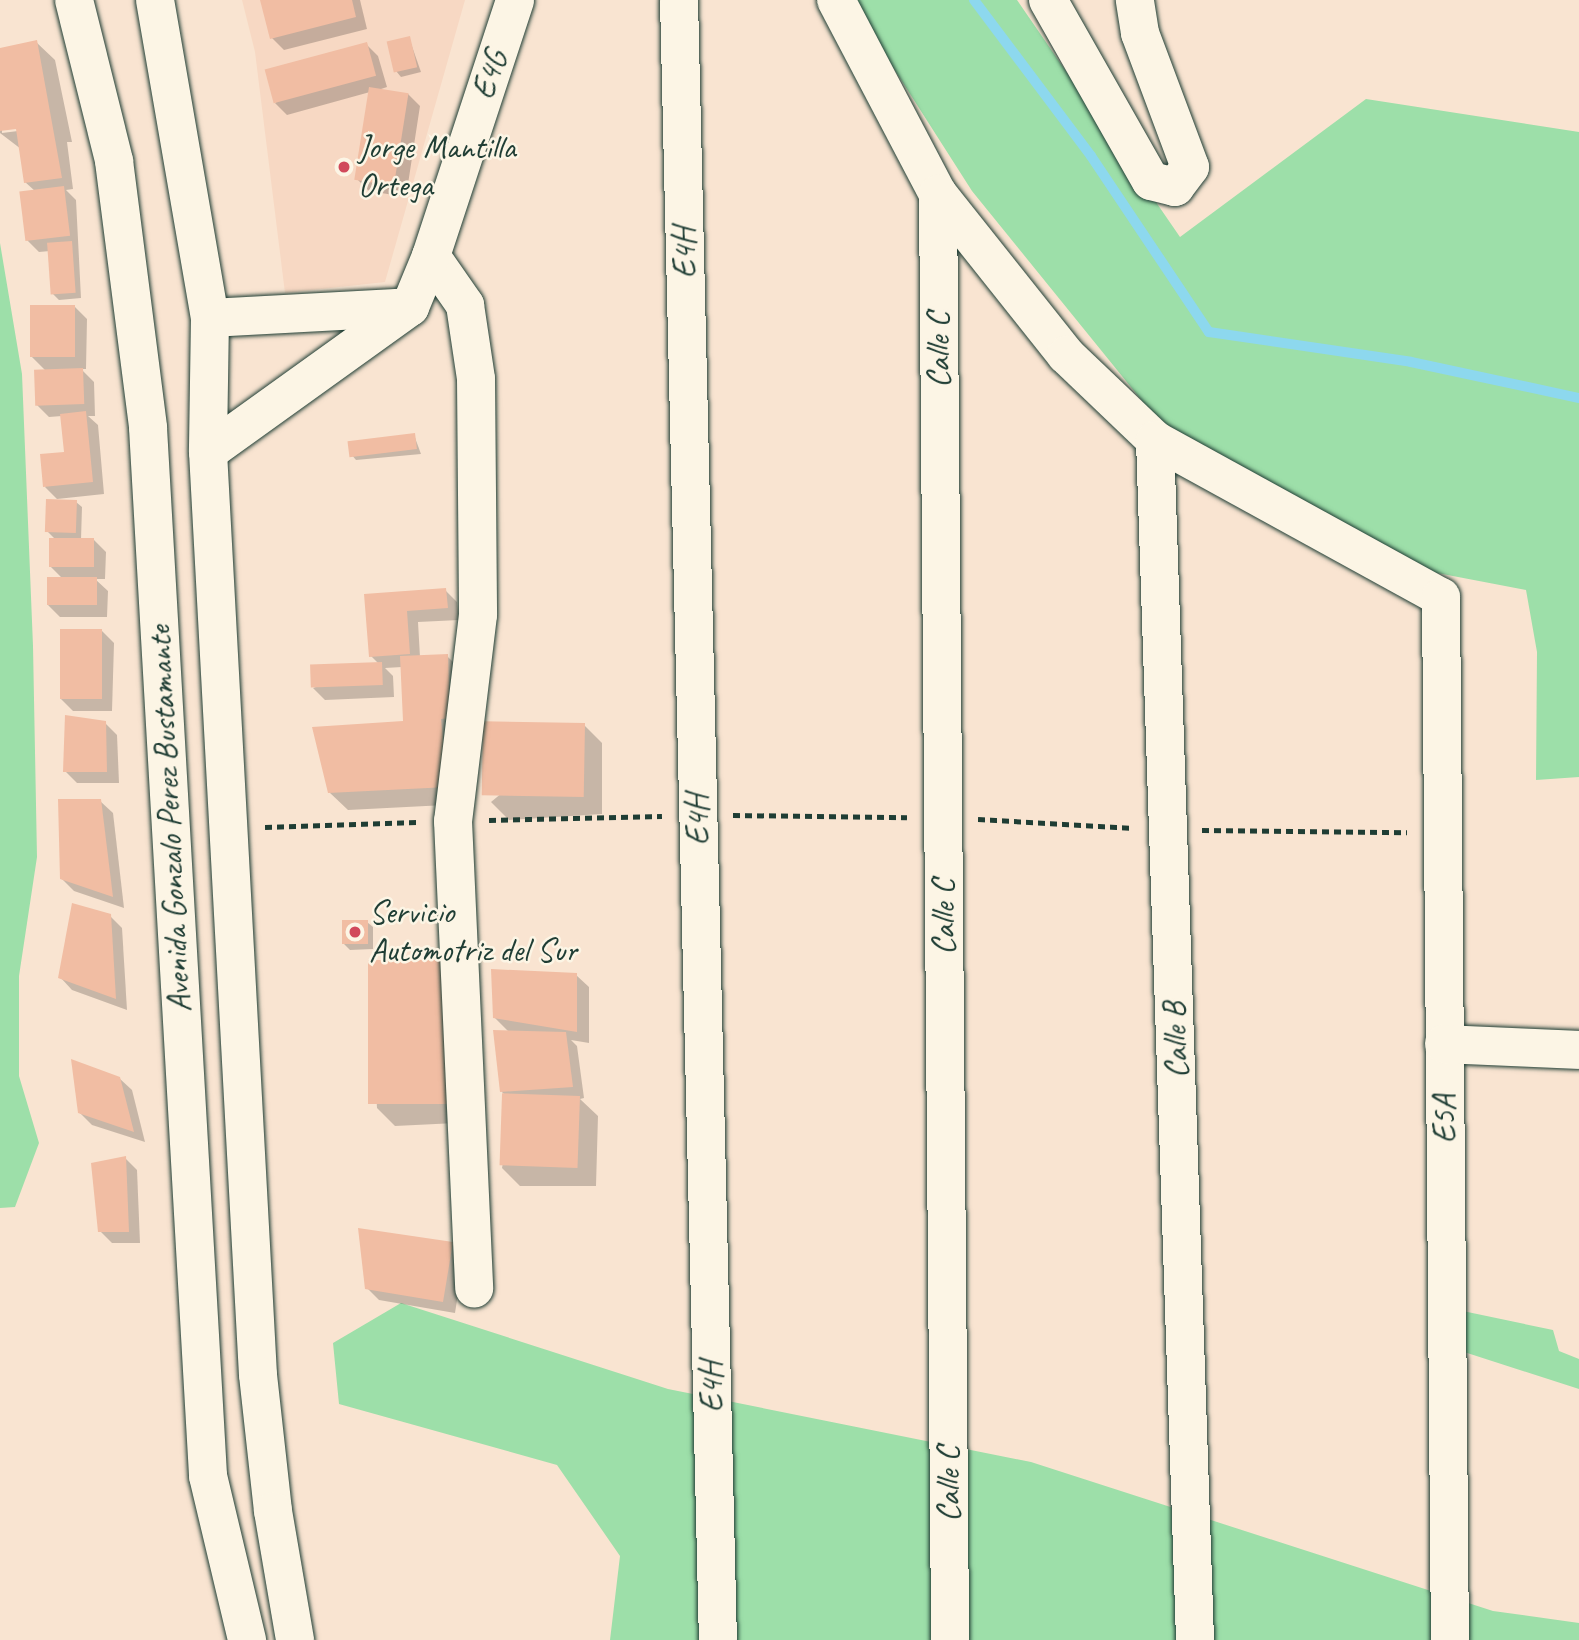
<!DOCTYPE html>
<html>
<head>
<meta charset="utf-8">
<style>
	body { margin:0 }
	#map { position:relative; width:1579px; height:1640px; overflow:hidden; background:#f9e4d1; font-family:Caveat,sans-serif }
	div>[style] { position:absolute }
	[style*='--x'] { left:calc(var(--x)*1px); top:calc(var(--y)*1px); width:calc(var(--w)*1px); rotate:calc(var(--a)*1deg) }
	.built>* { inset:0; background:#f7d8c3 }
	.green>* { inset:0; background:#9ddfa9 }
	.shadow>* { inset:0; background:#0003 }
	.stream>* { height:10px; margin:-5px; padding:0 5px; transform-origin:5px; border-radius:5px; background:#8dd8ee }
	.building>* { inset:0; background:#f1bda3; transform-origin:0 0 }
	.path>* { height:4.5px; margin-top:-2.25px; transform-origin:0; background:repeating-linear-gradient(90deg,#1f3d34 0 7px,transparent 0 12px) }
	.roads { filter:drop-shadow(0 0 2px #1f3d34) drop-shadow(0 0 2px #1f3d34) }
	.minor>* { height:38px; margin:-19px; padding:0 19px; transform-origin:19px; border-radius:19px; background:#fcf5e5 }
	.major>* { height:38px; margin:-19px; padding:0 19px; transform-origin:19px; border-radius:19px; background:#fcf5e5 }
	.dots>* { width:19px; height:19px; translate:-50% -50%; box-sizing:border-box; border:4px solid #fcf5e5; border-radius:50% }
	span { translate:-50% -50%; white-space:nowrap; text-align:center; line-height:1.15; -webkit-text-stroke:5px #fcf5e5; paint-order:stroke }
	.street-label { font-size:33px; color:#1f3d34 }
	.poi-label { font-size:33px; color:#1f3d34 }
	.left { translate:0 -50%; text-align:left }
</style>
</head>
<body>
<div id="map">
	<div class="built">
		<div style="clip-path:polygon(242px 0,465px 0,385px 282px,285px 293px,255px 52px)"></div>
	</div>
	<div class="green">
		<div style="clip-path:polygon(850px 0,1017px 0,1180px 237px,1366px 99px,1579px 132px,1579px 777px,1536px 780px,1537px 652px,1526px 590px,1432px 572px,1190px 460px,972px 191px)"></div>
		<div style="clip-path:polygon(0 243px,22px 374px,33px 646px,37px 857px,19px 976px,19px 1076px,39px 1143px,15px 1207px,0 1208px)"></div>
		<div style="clip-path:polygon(401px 1303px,668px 1389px,1031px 1462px,1493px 1611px,1579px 1623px,1579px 1640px,610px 1640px,620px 1556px,557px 1465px,339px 1404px,333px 1343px)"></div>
		<div style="clip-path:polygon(1458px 1310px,1553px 1330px,1559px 1351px,1579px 1359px,1579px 1389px,1461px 1351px)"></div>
	</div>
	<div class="shadow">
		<div style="clip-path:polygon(262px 0,360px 0,367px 29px,284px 50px,272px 38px)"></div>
		<div style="clip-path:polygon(409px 38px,421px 72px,401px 77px,396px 71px)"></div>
		<div style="clip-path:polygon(evenodd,36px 42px,55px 60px,72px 142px,67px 142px,73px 189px,66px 190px,76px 200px,81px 298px,59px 300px,53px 294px,50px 251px,39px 252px,27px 240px,35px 191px,25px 182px,21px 149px,0 133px,0 50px,36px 42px,18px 127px,18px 131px,2px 133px,2px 129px,18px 127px)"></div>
		<div style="clip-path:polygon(366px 44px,378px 56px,387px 87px,378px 90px,408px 94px,420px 106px,406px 197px,369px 191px,357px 179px,370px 92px,287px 115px,275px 103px)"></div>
		<div style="clip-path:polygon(75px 307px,87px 319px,86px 369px,81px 369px,94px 382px,95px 416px,88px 416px,98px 425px,104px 494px,57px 499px,45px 487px,66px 453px,62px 416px,49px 417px,37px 405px,45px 370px,31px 356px)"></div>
		<div style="clip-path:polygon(414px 435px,421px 454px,356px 460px,351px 454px)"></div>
		<div style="clip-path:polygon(76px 502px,82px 507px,81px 540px,94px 540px,106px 552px,105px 579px,95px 579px,108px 591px,107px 617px,60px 617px,48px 605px,63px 579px,50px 566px,55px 539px,47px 531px)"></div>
		<div style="clip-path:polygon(445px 590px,457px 602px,459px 620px,418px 622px,420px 657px,447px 656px,459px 668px,465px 804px,348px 810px,329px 792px,408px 723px,402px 667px,385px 668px,393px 676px,394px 697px,325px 700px,313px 688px,379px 664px,371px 656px,366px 596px)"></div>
		<div style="clip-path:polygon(102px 631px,114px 643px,112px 711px,73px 711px,61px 699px)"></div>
		<div style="clip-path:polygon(105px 723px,117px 735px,119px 783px,77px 783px,65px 771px)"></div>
		<div style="clip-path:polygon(584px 725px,602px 743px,602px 814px,509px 820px,491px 802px)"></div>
		<div style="clip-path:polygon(100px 801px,113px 813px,124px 908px,74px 891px,62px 879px)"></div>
		<div style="clip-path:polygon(110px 916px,122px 928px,127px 1010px,72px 990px,60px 977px)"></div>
		<div style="clip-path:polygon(367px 922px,373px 927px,373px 949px,350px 950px,344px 944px)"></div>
		<div style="clip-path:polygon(370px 967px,477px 1122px,395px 1126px,377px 1108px)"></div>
		<div style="clip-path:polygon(576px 975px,589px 987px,589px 1043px,571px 1040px,577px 1046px,584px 1098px,580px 1099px,598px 1116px,596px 1186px,520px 1186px,502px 1168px,513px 1103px,501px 1091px,510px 1033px,495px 1018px)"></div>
		<div style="clip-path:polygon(119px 1078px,132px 1090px,145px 1142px,92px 1125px,79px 1112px)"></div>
		<div style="clip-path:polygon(125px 1158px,137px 1170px,140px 1243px,112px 1243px,100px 1231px)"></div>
		<div style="clip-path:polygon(452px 1244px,464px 1256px,455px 1313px,379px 1300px,367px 1288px)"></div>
	</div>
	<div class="stream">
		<div style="--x:974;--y:0;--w:195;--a:53.1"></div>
		<div style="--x:1091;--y:156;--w:212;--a:56.2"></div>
		<div style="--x:1209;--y:332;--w:204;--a:8.4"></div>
		<div style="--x:1411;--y:362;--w:172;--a:12.1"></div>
	</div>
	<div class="building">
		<div style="clip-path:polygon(260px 0,352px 0,356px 17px,270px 39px)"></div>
		<div style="left:410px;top:36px;width:32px;height:24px;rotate:77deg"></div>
		<div style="clip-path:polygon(37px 40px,62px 178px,24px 183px,16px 129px,0 131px,0 48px)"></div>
		<div style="left:367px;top:42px;width:35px;height:106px;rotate:75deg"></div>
		<div style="left:369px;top:87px;width:40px;height:94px;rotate:9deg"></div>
		<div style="left:64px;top:186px;width:50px;height:45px;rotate:83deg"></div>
		<div style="left:72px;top:241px;width:52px;height:25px;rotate:86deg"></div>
		<div style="left:30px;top:305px;width:45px;height:52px"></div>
		<div style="left:83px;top:368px;width:36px;height:49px;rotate:88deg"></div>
		<div style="clip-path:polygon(86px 411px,93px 482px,43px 487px,40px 454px,64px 452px,60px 414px)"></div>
		<div style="left:415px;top:433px;width:16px;height:68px;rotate:83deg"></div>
		<div style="left:46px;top:499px;width:31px;height:33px;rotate:2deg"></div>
		<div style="left:49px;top:538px;width:45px;height:29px"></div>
		<div style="left:47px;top:577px;width:50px;height:28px"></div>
		<div style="clip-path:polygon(446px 588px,448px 608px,407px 611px,410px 654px,369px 657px,364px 594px)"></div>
		<div style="left:60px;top:629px;width:42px;height:70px"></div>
		<div style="clip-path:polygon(448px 654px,450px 718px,441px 719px,448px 787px,328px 793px,312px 727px,403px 721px,400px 656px)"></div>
		<div style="left:382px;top:662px;width:23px;height:72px;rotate:88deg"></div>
		<div style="clip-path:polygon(65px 715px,106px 721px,107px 772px,63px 772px)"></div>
		<div style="left:585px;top:723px;width:74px;height:102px;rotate:91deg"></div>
		<div style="clip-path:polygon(58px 799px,101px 799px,113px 897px,60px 879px)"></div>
		<div style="clip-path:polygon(72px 903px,111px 914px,116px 999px,58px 978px)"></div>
		<div style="left:368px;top:920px;width:24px;height:26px;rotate:90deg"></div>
		<div style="left:459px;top:960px;width:144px;height:91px;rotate:90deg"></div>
		<div style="clip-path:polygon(491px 969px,577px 973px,577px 1032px,493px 1018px)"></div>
		<div style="clip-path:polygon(493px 1030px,566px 1032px,573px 1087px,500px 1092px)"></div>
		<div style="clip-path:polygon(71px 1059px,120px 1077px,134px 1132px,78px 1113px)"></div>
		<div style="left:580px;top:1096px;width:72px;height:78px;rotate:92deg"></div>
		<div style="clip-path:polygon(126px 1156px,129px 1232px,98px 1232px,91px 1163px)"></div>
		<div style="clip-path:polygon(358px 1228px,453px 1242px,443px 1302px,365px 1289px)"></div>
	</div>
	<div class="path">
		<div style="--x:733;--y:815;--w:174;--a:0.7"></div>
		<div style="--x:978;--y:819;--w:156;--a:3.3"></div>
		<div style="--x:489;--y:820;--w:173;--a:-1.3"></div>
		<div style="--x:265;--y:827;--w:152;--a:-1.9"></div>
		<div style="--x:1202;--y:830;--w:205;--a:0.6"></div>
	</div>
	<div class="roads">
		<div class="minor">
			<div style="--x:679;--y:0;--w:1640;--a:88.64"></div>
			<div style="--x:836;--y:0;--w:219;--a:62.3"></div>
			<div style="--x:938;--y:194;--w:206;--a:51.5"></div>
			<div style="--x:1066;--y:355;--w:123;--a:43.7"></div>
			<div style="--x:1155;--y:440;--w:326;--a:28.8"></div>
			<div style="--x:1441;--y:597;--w:1043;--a:89.51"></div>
			<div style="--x:1048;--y:0;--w:208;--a:60.4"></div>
			<div style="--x:1151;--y:181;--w:25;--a:14"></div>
			<div style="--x:1175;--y:187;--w:25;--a:-53"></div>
			<div style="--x:1190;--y:167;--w:143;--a:-110.5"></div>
			<div style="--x:1140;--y:33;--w:33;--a:-99"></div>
			<div style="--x:938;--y:194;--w:1446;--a:89.52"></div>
			<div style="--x:431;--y:256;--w:60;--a:55.2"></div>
			<div style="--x:465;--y:305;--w:75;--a:81.5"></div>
			<div style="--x:476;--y:379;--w:236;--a:89.5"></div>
			<div style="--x:478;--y:615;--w:208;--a:96.9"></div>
			<div style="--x:453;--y:821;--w:468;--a:87.4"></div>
			<div style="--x:210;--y:318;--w:200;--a:-3.1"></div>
			<div style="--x:1155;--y:440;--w:1201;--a:88.09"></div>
			<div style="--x:208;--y:452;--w:249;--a:-35.7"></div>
			<div style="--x:410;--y:307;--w:55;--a:-67.6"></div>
			<div style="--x:431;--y:256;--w:269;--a:-71.8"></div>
			<div style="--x:1444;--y:1044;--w:135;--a:2.5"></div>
		</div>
		<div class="major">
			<div style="--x:74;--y:0;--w:166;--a:76"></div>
			<div style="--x:114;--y:161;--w:269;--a:82.7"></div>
			<div style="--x:148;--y:428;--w:1050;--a:86.72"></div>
			<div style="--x:208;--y:1476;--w:169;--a:76.6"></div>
			<div style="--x:155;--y:0;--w:323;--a:80.2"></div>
			<div style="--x:210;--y:318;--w:134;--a:90.9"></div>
			<div style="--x:208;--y:452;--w:924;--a:86.9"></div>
			<div style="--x:258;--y:1375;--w:137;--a:83.7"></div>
			<div style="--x:273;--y:1511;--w:131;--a:80.3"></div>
		</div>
	</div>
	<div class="dots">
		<div style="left:344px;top:167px;background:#d1495b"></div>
		<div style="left:355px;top:932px;background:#d1495b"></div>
	</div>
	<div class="street-label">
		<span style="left:490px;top:75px;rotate:-72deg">E4G</span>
		<span style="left:685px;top:253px;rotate:-91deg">E4H</span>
		<span style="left:939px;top:350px;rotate:-90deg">Calle C</span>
		<span style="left:170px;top:819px;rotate:-93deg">Avenida Gonzalo Perez Bustamante</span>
		<span style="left:698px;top:820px;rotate:-91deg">E4H</span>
		<span style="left:944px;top:917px;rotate:-90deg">Calle C</span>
		<span style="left:1176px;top:1040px;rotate:-92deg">Calle B</span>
		<span style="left:1445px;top:1119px;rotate:-91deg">E5A</span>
		<span style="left:712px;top:1387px;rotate:-91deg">E4H</span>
		<span style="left:949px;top:1484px;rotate:-90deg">Calle C</span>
	</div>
	<div class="poi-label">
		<span class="left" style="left:358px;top:167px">Jorge Mantilla<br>Ortega</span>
		<span class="left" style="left:369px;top:932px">Servicio<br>Automotriz del Sur</span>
	</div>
</div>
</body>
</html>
